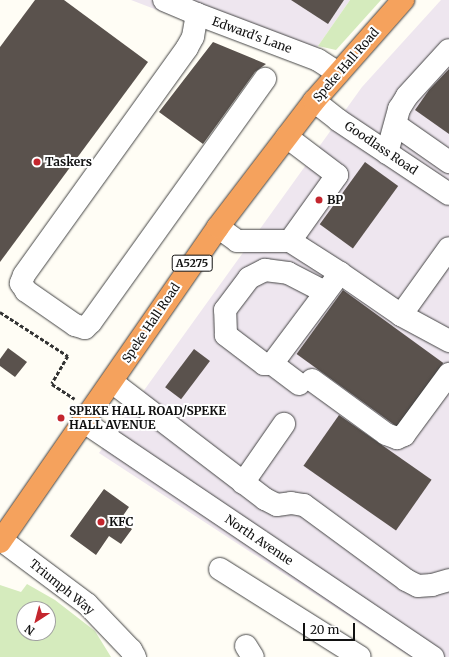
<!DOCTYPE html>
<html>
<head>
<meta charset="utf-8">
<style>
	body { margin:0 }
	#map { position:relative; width:449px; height:657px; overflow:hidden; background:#fffdf5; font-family:Merriweather,serif }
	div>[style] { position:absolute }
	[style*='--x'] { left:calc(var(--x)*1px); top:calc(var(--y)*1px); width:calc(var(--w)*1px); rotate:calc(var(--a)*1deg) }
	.industrial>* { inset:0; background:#eee6ef }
	.green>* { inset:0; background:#d5ebbd }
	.building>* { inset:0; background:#5a524d; transform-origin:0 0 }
	.path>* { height:2.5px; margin-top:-1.25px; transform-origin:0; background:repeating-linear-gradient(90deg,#333 0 4px,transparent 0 6px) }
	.roads { filter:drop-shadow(0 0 1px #444) drop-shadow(0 0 1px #444) }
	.minor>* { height:22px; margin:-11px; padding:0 11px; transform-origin:11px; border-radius:11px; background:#fff }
	.highway>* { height:22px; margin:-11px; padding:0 11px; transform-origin:11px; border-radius:11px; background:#f5a25d }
	.dots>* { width:11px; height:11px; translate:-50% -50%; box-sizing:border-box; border:2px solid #fff; border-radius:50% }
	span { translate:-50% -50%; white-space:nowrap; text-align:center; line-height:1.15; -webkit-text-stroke:4px #fff; paint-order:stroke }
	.shield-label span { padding:1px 3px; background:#fff; border:1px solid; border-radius:3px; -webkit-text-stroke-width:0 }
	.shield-label { font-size:11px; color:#111; font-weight:700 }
	.street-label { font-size:12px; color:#111 }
	.poi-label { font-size:12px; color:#111; font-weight:700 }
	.left { translate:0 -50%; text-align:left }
	.north { position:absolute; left:16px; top:601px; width:40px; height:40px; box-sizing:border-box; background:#fff; border:1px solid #a0a0a0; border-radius:50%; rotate:216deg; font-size:11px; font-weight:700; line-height:16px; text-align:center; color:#111 }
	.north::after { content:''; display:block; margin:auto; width:14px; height:18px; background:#c4262e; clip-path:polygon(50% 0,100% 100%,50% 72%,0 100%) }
	.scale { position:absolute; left:303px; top:623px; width:52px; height:18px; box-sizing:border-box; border:2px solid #111; border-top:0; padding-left:5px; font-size:12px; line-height:14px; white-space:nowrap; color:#111; -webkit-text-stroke:3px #fff; paint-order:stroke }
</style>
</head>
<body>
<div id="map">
	<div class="industrial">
		<div style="clip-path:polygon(131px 0,350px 0,318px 46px,301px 65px)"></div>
		<div style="clip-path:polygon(441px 0,449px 0,449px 657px,411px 657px,99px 453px,362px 87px)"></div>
	</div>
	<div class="green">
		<div style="clip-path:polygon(350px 0,381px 0,336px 50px,318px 46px)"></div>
		<div style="clip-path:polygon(evenodd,27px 584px,55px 600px,95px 631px,111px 657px,0 657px,0 585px,21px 592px,27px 584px,24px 609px,48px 609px,48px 633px,24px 633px,24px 609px)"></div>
	</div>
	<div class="building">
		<div style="clip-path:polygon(35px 0,64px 0,148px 62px,0 262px,0 47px)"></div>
		<div style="clip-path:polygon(291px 0,344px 0,328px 24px)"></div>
		<div style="clip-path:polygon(213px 42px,266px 64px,255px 72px,203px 144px,159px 112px)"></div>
		<div style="clip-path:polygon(449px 69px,449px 134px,415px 110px,429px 90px)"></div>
		<div style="left:365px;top:162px;width:41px;height:77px;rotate:36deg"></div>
		<div style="left:343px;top:290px;width:124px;height:79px;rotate:36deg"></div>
		<div style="clip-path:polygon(8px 348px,27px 362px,15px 377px,0 366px,0 359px)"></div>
		<div style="left:194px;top:349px;width:20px;height:48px;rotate:37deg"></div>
		<div style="left:339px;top:415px;width:113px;height:62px;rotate:35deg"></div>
		<div style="clip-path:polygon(104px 489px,129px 507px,120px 520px,132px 529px,121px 544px,109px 536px,96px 555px,70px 536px)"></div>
	</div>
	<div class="path">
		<div style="--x:0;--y:312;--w:81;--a:32.9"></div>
		<div style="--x:68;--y:356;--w:32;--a:120"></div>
		<div style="--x:52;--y:384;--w:27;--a:33"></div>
	</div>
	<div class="roads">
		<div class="minor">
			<div style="--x:164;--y:0;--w:36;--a:23"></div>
			<div style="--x:197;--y:14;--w:129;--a:20.8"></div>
			<div style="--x:318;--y:60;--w:24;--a:33"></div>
			<div style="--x:197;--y:14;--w:23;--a:100"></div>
			<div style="--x:193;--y:37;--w:13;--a:119"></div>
			<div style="--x:187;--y:48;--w:279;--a:125.7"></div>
			<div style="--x:24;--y:275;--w:9;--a:111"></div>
			<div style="--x:21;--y:283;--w:9;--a:58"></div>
			<div style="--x:26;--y:291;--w:60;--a:34.8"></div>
			<div style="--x:75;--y:325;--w:10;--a:17"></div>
			<div style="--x:85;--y:328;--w:8;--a:-45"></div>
			<div style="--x:91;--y:322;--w:299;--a:-54.4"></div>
			<div style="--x:314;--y:101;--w:31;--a:38"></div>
			<div style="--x:338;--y:120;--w:133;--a:33.7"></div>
			<div style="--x:396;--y:125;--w:65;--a:34.9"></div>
			<div style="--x:387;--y:153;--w:46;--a:-74.7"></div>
			<div style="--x:399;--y:109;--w:15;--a:-58"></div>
			<div style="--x:407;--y:96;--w:62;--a:-47.6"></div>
			<div style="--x:218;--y:227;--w:24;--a:36"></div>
			<div style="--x:237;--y:241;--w:53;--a:0"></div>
			<div style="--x:290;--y:241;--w:81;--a:-54.5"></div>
			<div style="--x:337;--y:175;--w:63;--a:-142.8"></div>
			<div style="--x:340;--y:273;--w:74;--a:34.5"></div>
			<div style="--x:401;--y:315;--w:82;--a:-54.4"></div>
			<div style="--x:401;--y:315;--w:55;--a:28.4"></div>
			<div style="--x:272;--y:364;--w:114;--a:-53.2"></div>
			<div style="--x:340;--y:273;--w:59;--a:-147.4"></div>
			<div style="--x:312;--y:380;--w:92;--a:36.1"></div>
			<div style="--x:386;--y:434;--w:12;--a:20"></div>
			<div style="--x:397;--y:438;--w:8;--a:-23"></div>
			<div style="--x:404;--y:435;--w:76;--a:-53.6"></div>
			<div style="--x:112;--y:382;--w:193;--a:37.4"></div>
			<div style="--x:265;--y:499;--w:13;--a:27"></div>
			<div style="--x:277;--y:505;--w:14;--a:-8"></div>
			<div style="--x:291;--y:503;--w:13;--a:9"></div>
			<div style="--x:304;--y:505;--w:127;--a:36.3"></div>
			<div style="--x:406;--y:580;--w:13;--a:27"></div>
			<div style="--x:418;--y:586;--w:14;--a:-4"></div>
			<div style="--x:432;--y:585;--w:18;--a:-16"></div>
			<div style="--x:299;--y:384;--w:34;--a:-143"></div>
			<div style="--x:272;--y:364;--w:8;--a:180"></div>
			<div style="--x:264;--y:364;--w:48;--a:-142.7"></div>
			<div style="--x:226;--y:335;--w:25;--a:-92"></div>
			<div style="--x:225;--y:310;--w:40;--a:-53"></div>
			<div style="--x:249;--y:278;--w:18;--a:-27"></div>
			<div style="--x:265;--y:270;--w:23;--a:7"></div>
			<div style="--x:288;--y:273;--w:42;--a:27.2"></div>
			<div style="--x:84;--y:422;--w:421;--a:34"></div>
			<div style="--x:243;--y:483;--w:72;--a:-55.2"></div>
			<div style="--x:0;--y:539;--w:109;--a:36.8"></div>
			<div style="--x:87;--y:604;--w:64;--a:46.3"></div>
			<div style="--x:131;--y:650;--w:8;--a:60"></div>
			<div style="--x:220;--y:569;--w:165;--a:32.2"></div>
			<div style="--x:246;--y:646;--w:13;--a:58"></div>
		</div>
		<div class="highway">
			<div style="--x:0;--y:542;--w:383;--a:-55.3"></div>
			<div style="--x:218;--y:227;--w:158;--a:-52.7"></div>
			<div style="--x:314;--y:101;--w:135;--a:-48.6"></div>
		</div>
	</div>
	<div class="dots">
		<div style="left:37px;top:162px;background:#c4262e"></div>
		<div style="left:319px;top:200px;background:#c4262e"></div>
		<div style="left:61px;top:418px;background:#c4262e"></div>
		<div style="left:101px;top:522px;background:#c4262e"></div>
	</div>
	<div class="shield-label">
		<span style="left:192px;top:263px">A5275</span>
	</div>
	<div class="street-label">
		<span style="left:252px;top:35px;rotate:20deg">Edward's Lane</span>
		<span style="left:346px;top:65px;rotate:-49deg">Speke Hall Road</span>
		<span style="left:381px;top:148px;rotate:34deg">Goodlass Road</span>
		<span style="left:151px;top:323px;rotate:-56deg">Speke Hall Road</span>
		<span style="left:259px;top:540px;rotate:34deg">North Avenue</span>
		<span style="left:62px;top:587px;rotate:39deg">Triumph Way</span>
	</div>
	<div class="poi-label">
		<span class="left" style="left:45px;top:162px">Taskers</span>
		<span class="left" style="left:327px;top:200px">BP</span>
		<span class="left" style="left:69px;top:418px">SPEKE HALL ROAD/SPEKE<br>HALL AVENUE</span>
		<span class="left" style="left:109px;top:522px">KFC</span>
	</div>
	<div class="north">N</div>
	<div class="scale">20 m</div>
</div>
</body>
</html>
